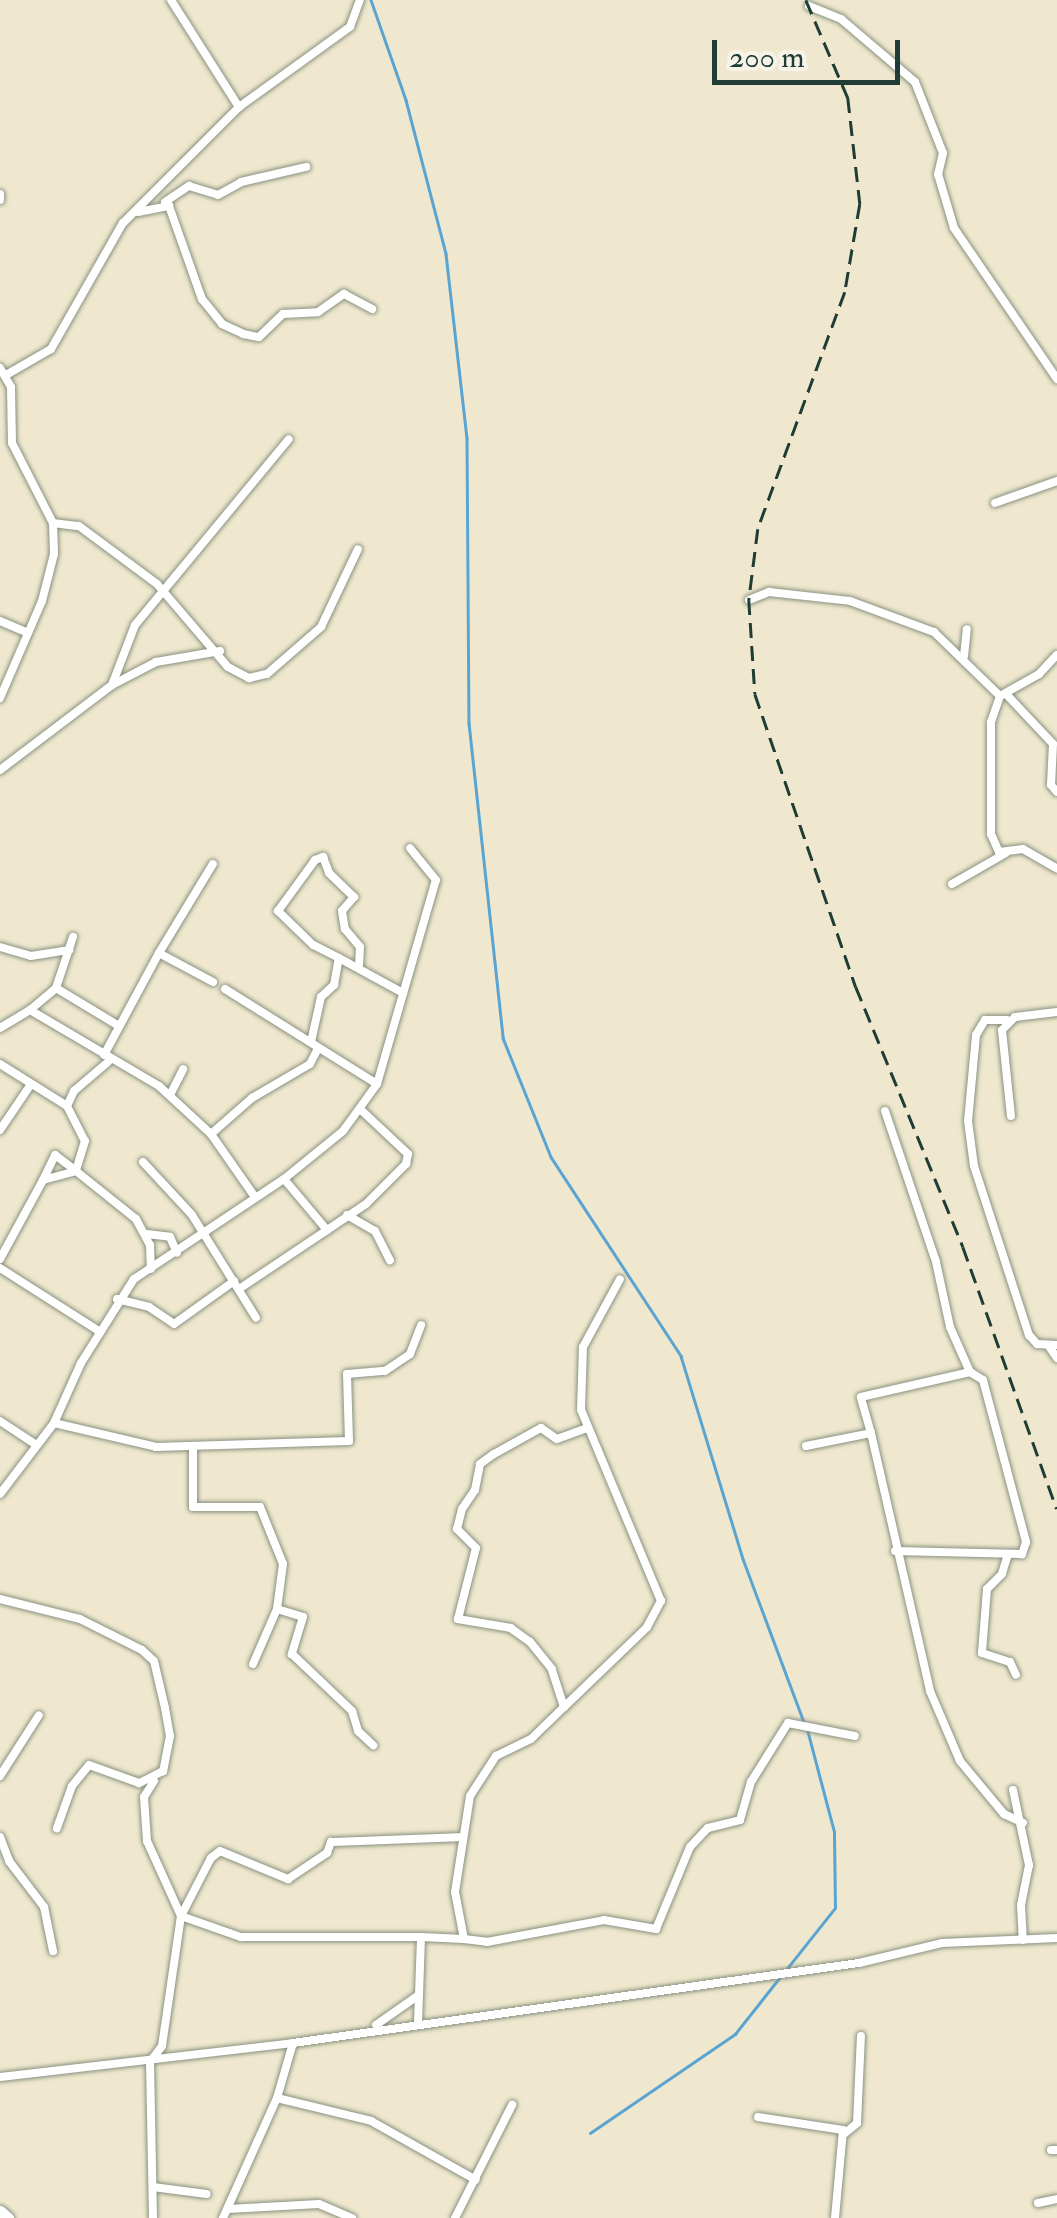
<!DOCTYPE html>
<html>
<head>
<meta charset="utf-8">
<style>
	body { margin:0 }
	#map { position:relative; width:1057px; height:2218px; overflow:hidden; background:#f0e8ce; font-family:"IM FELL Double Pica",serif }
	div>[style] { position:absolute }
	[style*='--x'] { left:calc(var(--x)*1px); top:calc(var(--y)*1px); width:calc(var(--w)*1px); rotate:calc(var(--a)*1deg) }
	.stream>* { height:2.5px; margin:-1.25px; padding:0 1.25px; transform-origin:1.25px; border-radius:1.25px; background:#5aa4d2 }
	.roads { filter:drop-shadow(0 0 2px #889281) drop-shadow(0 0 2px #889281) }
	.street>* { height:8px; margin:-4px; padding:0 4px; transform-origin:4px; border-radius:4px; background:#fff }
	.primary>* { height:11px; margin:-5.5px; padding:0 5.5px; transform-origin:5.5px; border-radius:5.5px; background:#fff }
	.rail>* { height:2.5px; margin-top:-1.25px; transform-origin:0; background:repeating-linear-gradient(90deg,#1f3d34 0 15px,transparent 0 23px) }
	span { translate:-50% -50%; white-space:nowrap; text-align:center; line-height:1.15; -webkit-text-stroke:9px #f7f3e8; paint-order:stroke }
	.scale { position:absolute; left:712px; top:40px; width:188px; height:45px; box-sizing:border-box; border:5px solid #1f3d34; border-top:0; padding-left:12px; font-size:30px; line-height:35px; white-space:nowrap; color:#1f3d34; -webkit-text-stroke:8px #f7f3e8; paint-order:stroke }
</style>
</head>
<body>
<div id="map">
	<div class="stream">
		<div style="--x:371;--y:0;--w:106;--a:70.7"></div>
		<div style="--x:406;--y:100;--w:159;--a:75.4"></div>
		<div style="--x:446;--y:254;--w:185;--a:83.5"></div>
		<div style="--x:467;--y:438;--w:285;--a:89.6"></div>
		<div style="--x:469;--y:723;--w:317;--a:83.8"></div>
		<div style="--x:503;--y:1038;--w:128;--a:68"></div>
		<div style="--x:551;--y:1157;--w:238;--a:56.8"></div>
		<div style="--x:681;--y:1356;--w:212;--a:73"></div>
		<div style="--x:743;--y:1559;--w:174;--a:69.5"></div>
		<div style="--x:785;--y:1971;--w:80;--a:-51.6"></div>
		<div style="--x:835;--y:1908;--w:76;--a:-90.8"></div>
		<div style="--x:834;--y:1832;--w:106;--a:-104.8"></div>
		<div style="--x:590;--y:2133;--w:176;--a:-34.3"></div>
		<div style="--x:735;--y:2034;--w:73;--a:-51.7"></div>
	</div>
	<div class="roads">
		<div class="street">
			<div style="--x:171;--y:0;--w:127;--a:57.6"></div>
			<div style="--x:809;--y:6;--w:35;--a:22"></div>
			<div style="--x:841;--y:19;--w:97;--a:40.4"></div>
			<div style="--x:915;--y:82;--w:76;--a:68.5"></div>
			<div style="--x:943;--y:153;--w:22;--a:103"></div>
			<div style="--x:938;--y:174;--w:56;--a:73.5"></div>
			<div style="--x:954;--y:228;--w:183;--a:55.7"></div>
			<div style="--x:0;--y:194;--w:6;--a:90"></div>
			<div style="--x:165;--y:202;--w:29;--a:-34"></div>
			<div style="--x:189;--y:186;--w:30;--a:17"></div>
			<div style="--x:218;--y:195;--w:26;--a:-29"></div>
			<div style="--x:241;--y:182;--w:67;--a:-13"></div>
			<div style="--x:138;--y:212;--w:32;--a:-11"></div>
			<div style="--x:169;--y:206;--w:99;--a:70.5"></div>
			<div style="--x:202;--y:299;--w:32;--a:51"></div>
			<div style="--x:222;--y:324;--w:23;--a:25"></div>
			<div style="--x:243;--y:334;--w:16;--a:11"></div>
			<div style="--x:259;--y:337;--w:33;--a:-44"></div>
			<div style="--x:283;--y:314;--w:35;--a:-3"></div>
			<div style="--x:318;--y:312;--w:32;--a:-35"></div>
			<div style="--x:344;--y:294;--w:32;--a:28"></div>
			<div style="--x:0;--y:368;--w:22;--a:60"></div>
			<div style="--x:11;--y:387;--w:56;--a:89"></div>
			<div style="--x:12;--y:443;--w:90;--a:62.9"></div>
			<div style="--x:53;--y:523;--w:31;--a:88"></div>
			<div style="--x:54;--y:554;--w:49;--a:104.3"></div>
			<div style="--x:42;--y:601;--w:106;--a:113.4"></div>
			<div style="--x:6;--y:375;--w:52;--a:-30"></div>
			<div style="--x:51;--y:349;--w:145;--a:-60.3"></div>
			<div style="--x:123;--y:223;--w:164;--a:-45"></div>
			<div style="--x:239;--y:107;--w:137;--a:-35.8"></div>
			<div style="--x:350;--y:27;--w:29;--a:-70"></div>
			<div style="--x:995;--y:503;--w:66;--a:-19.5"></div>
			<div style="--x:53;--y:523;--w:26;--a:7"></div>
			<div style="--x:79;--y:526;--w:97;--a:36.6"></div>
			<div style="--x:157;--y:584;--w:109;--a:49.5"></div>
			<div style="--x:228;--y:667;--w:24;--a:28"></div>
			<div style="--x:249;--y:678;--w:18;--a:-13"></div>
			<div style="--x:267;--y:674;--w:72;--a:-41"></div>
			<div style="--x:321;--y:627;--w:86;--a:-64.6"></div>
			<div style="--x:749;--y:600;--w:22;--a:-22"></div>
			<div style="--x:769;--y:592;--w:81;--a:6.3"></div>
			<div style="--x:850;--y:601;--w:90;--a:20.3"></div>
			<div style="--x:934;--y:632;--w:92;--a:44.1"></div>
			<div style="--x:1000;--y:696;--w:45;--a:-29.4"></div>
			<div style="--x:1039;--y:674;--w:26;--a:-47"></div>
			<div style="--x:0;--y:621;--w:30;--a:23"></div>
			<div style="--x:964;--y:656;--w:27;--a:-84"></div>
			<div style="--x:112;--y:685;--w:50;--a:-27.6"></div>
			<div style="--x:156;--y:662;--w:65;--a:-9.8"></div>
			<div style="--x:1007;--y:695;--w:67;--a:46.8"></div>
			<div style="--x:1053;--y:744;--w:41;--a:92.8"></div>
			<div style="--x:1051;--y:785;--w:9;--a:49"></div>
			<div style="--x:1000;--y:696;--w:28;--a:109"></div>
			<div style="--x:991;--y:722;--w:112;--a:90"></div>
			<div style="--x:991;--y:834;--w:20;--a:66"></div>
			<div style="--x:999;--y:852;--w:24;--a:-7"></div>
			<div style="--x:1023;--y:849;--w:39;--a:30"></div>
			<div style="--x:0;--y:770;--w:141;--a:-37.2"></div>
			<div style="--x:112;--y:685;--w:64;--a:-69"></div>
			<div style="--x:135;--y:625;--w:241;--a:-50.4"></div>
			<div style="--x:952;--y:884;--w:62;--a:-29.9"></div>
			<div style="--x:0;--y:947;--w:32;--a:16"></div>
			<div style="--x:31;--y:956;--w:39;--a:-9"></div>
			<div style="--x:339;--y:958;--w:73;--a:28.7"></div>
			<div style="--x:213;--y:982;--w:61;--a:-151.8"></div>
			<div style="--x:159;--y:953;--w:104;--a:-58.8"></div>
			<div style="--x:56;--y:988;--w:54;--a:-71.6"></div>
			<div style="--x:225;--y:989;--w:179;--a:32"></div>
			<div style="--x:30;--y:1010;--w:34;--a:-40"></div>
			<div style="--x:56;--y:988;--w:74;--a:31.1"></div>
			<div style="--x:1007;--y:1020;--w:22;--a:180"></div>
			<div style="--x:985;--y:1020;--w:17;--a:121"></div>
			<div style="--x:976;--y:1035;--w:86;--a:95.3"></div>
			<div style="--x:968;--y:1121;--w:45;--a:82.4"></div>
			<div style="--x:974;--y:1166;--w:178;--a:72"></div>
			<div style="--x:1029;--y:1335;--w:12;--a:48"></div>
			<div style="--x:1037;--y:1344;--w:20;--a:3"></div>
			<div style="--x:0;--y:1028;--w:35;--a:-31"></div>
			<div style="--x:30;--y:1010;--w:150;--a:30.5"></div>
			<div style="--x:159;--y:1086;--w:71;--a:42.7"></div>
			<div style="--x:211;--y:1134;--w:77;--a:55.1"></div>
			<div style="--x:311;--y:1042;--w:46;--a:-77.5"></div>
			<div style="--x:321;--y:997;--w:18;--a:-43"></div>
			<div style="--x:334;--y:985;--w:27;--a:-80"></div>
			<div style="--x:339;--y:958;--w:29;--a:-153"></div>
			<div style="--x:313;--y:945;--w:49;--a:-135.8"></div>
			<div style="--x:278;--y:911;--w:63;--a:-54"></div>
			<div style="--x:315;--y:860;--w:9;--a:-21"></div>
			<div style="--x:323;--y:857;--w:17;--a:69"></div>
			<div style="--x:329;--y:873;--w:35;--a:44"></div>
			<div style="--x:354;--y:897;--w:18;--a:131"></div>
			<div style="--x:342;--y:911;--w:18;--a:81"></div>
			<div style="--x:345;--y:929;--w:23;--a:50"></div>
			<div style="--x:360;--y:947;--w:17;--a:93"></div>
			<div style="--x:104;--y:1055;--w:116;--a:-61.7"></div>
			<div style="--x:0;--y:1064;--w:79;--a:32.1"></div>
			<div style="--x:67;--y:1106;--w:39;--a:63"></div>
			<div style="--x:85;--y:1141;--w:31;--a:107"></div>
			<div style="--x:76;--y:1171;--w:77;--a:38.7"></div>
			<div style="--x:136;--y:1219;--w:30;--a:62"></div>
			<div style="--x:150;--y:1245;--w:24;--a:88"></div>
			<div style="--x:170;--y:1095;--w:29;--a:-63"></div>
			<div style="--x:67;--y:1106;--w:17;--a:-65"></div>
			<div style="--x:74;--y:1091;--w:45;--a:-40.5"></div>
			<div style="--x:885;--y:1111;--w:159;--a:71.3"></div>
			<div style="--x:936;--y:1262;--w:66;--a:77.8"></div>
			<div style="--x:950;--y:1327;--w:49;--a:66"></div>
			<div style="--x:970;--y:1372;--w:15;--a:32"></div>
			<div style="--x:983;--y:1380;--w:168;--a:75.1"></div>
			<div style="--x:1026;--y:1542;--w:13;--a:108"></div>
			<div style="--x:1022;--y:1554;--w:127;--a:-178.6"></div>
			<div style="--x:1011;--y:1116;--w:86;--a:-96"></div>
			<div style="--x:1002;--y:1030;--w:18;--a:-45"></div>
			<div style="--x:1015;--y:1017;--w:42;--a:-6.8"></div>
			<div style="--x:0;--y:1130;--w:55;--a:-56"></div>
			<div style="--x:211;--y:1134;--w:55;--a:-41.3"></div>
			<div style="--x:252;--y:1098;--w:67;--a:-30.4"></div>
			<div style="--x:310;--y:1064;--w:18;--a:-63"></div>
			<div style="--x:143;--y:1162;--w:72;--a:47.2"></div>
			<div style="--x:192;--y:1215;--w:121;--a:58.1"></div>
			<div style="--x:284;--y:1179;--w:67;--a:49.9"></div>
			<div style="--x:43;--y:1180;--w:28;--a:-64"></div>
			<div style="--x:55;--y:1155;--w:26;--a:37"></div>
			<div style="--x:347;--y:1215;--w:32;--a:30"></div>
			<div style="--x:375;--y:1231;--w:33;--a:63"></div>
			<div style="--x:147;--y:1234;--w:23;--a:7"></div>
			<div style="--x:170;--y:1237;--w:17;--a:66"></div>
			<div style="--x:0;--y:1259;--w:90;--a:-61.4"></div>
			<div style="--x:43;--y:1180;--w:34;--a:-15"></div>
			<div style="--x:0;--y:1268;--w:117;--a:32.5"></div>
			<div style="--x:239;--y:1289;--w:153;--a:-33.8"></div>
			<div style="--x:366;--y:1204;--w:57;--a:-45"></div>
			<div style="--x:406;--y:1164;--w:10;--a:-79"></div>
			<div style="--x:408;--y:1154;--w:66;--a:-136.8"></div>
			<div style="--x:117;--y:1299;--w:33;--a:14"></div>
			<div style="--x:149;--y:1307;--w:30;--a:34"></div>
			<div style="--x:174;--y:1324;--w:74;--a:-35.6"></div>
			<div style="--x:1048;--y:1345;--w:16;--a:55"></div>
			<div style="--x:0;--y:1421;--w:42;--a:33.3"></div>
			<div style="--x:54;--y:1423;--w:105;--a:13.2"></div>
			<div style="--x:156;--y:1447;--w:193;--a:-1.8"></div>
			<div style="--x:349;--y:1441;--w:67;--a:-91.7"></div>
			<div style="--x:347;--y:1374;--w:38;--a:-5"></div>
			<div style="--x:385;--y:1371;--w:30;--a:-34"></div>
			<div style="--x:410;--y:1354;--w:31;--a:-69"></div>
			<div style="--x:871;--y:1433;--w:37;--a:-106"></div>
			<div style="--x:861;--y:1397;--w:112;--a:-12.9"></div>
			<div style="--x:806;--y:1446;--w:66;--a:-11.3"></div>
			<div style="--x:871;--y:1433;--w:265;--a:77.1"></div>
			<div style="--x:930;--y:1691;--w:76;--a:66.8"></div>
			<div style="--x:960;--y:1761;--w:69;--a:50.3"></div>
			<div style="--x:1004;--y:1814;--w:21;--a:25"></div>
			<div style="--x:193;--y:1447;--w:60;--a:90"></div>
			<div style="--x:193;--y:1507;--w:67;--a:0"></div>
			<div style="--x:260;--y:1507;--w:61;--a:68"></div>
			<div style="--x:283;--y:1564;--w:45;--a:97.6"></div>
			<div style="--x:277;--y:1609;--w:60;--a:113.6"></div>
			<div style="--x:0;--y:1494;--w:89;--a:-52.7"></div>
			<div style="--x:54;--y:1423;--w:66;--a:-65.8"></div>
			<div style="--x:81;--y:1363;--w:99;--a:-57.8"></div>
			<div style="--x:134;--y:1279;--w:180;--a:-33.7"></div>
			<div style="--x:284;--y:1179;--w:76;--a:-39.1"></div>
			<div style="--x:343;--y:1131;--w:58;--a:-54.1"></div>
			<div style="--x:377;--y:1084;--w:212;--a:-73.9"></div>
			<div style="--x:436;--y:880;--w:41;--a:-129.1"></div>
			<div style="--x:1008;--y:1554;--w:21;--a:107"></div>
			<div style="--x:1002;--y:1574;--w:21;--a:135"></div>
			<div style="--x:987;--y:1589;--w:64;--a:94.5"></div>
			<div style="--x:982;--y:1653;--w:29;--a:18"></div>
			<div style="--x:1010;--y:1662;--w:14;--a:65"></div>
			<div style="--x:0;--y:1599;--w:82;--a:14"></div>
			<div style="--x:80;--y:1619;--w:69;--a:26.6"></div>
			<div style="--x:142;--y:1650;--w:16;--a:43"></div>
			<div style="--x:154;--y:1661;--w:48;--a:76.8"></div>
			<div style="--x:165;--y:1708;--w:28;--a:80"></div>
			<div style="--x:170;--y:1736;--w:36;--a:101"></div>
			<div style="--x:163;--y:1771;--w:27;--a:153"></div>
			<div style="--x:139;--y:1783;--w:53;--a:-160.2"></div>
			<div style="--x:89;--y:1765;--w:27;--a:129"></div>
			<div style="--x:72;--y:1786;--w:45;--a:109.7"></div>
			<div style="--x:277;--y:1609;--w:27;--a:17"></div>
			<div style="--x:303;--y:1617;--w:39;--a:107"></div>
			<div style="--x:292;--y:1654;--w:83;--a:43.5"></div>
			<div style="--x:352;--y:1711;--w:21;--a:73"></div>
			<div style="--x:358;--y:1731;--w:21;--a:43"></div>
			<div style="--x:564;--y:1707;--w:115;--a:-43.9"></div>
			<div style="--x:647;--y:1627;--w:30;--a:-62"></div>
			<div style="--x:661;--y:1601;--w:207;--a:-112.7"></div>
			<div style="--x:581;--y:1410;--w:63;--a:-88.2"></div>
			<div style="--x:583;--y:1347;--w:77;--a:-61.4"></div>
			<div style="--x:0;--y:1776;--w:72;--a:-57.4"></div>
			<div style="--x:154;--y:1781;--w:19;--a:122"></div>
			<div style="--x:144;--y:1797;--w:44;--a:86.1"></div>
			<div style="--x:147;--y:1841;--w:82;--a:65.6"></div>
			<div style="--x:181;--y:1916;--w:64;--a:19.3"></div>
			<div style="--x:241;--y:1937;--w:180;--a:0"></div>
			<div style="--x:1013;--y:1790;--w:77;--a:78"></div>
			<div style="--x:1029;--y:1865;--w:41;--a:101.3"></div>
			<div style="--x:1021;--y:1905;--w:35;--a:87"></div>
			<div style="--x:0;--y:1837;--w:26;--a:69"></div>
			<div style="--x:9;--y:1861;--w:58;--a:52.7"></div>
			<div style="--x:44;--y:1907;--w:45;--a:78.4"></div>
			<div style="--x:464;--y:1939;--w:23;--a:7"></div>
			<div style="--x:487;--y:1942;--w:119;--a:-10.6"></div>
			<div style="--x:604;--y:1920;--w:53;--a:9.8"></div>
			<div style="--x:656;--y:1929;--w:89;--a:-67.5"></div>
			<div style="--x:690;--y:1847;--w:26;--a:-47"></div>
			<div style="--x:708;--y:1828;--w:33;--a:-14"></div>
			<div style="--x:740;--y:1820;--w:40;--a:-74"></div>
			<div style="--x:751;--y:1782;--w:70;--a:-57.9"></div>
			<div style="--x:788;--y:1723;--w:68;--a:11"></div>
			<div style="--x:418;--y:2023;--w:86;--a:-88"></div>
			<div style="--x:421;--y:1937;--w:43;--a:2.7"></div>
			<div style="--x:464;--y:1939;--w:48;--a:-100.8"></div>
			<div style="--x:455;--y:1892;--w:97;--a:-81.1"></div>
			<div style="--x:470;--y:1796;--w:48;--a:-57"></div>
			<div style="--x:496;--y:1756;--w:39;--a:-26"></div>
			<div style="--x:531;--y:1739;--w:46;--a:-44.1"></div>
			<div style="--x:564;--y:1707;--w:40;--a:-108"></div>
			<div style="--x:552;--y:1669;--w:35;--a:-129"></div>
			<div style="--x:530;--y:1642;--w:24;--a:-144"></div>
			<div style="--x:511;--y:1628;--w:54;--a:-170.4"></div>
			<div style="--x:458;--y:1619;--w:73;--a:-75.8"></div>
			<div style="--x:476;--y:1548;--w:27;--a:-135"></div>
			<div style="--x:457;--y:1529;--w:21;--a:-76"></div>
			<div style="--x:462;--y:1509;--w:23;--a:-56"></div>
			<div style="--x:475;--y:1490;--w:26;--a:-79"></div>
			<div style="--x:480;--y:1464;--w:17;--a:-36"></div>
			<div style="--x:494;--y:1454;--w:54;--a:-29"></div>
			<div style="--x:541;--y:1428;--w:19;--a:35"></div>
			<div style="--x:557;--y:1439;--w:32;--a:-20"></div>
			<div style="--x:376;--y:2025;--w:49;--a:-35"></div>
			<div style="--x:0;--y:2077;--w:295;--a:-6.6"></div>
			<div style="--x:293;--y:2043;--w:572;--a:-8.05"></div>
			<div style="--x:859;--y:1963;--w:85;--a:-13.5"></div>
			<div style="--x:942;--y:1943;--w:115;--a:-2.5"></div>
			<div style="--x:277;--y:2098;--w:97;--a:13.7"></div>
			<div style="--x:371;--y:2121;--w:120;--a:29.3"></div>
			<div style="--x:758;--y:2117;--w:86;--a:8.7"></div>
			<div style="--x:843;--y:2130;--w:88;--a:95.2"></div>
			<div style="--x:844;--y:2134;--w:17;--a:-40"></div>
			<div style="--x:857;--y:2123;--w:87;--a:-87.4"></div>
			<div style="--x:1051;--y:2150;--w:6;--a:0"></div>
			<div style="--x:153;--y:2187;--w:54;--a:7.4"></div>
			<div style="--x:1038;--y:2203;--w:19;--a:-12"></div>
			<div style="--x:228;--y:2209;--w:91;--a:-3.1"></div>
			<div style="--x:319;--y:2204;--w:36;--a:23"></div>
			<div style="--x:153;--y:2218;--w:156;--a:-91.1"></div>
			<div style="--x:150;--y:2062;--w:20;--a:-53"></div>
			<div style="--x:162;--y:2046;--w:131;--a:-81.7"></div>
			<div style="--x:181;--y:1916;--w:65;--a:-62.7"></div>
			<div style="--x:211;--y:1858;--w:11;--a:-38"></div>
			<div style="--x:220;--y:1851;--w:74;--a:22.4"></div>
			<div style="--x:288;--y:1879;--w:47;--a:-33.7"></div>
			<div style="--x:327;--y:1853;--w:12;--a:-70"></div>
			<div style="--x:331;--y:1842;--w:129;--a:-2.2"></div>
			<div style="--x:223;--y:2218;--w:132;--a:-65.8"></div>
			<div style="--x:277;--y:2098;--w:57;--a:-73.8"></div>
			<div style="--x:455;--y:2218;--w:127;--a:-63.2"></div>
		</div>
		<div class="primary">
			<div style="--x:0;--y:2211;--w:11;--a:41"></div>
		</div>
	</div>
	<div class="rail">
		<div style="--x:806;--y:0;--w:107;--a:66.8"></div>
		<div style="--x:848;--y:98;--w:107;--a:83.5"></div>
		<div style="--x:860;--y:204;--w:89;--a:99.7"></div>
		<div style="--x:845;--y:292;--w:252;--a:110.2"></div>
		<div style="--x:758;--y:529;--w:72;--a:97.2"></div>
		<div style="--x:749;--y:600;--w:94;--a:86.3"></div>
		<div style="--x:755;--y:694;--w:310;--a:71"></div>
		<div style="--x:856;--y:987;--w:281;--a:67.6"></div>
		<div style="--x:963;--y:1247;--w:278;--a:70.3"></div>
	</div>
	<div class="scale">200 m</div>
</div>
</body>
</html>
